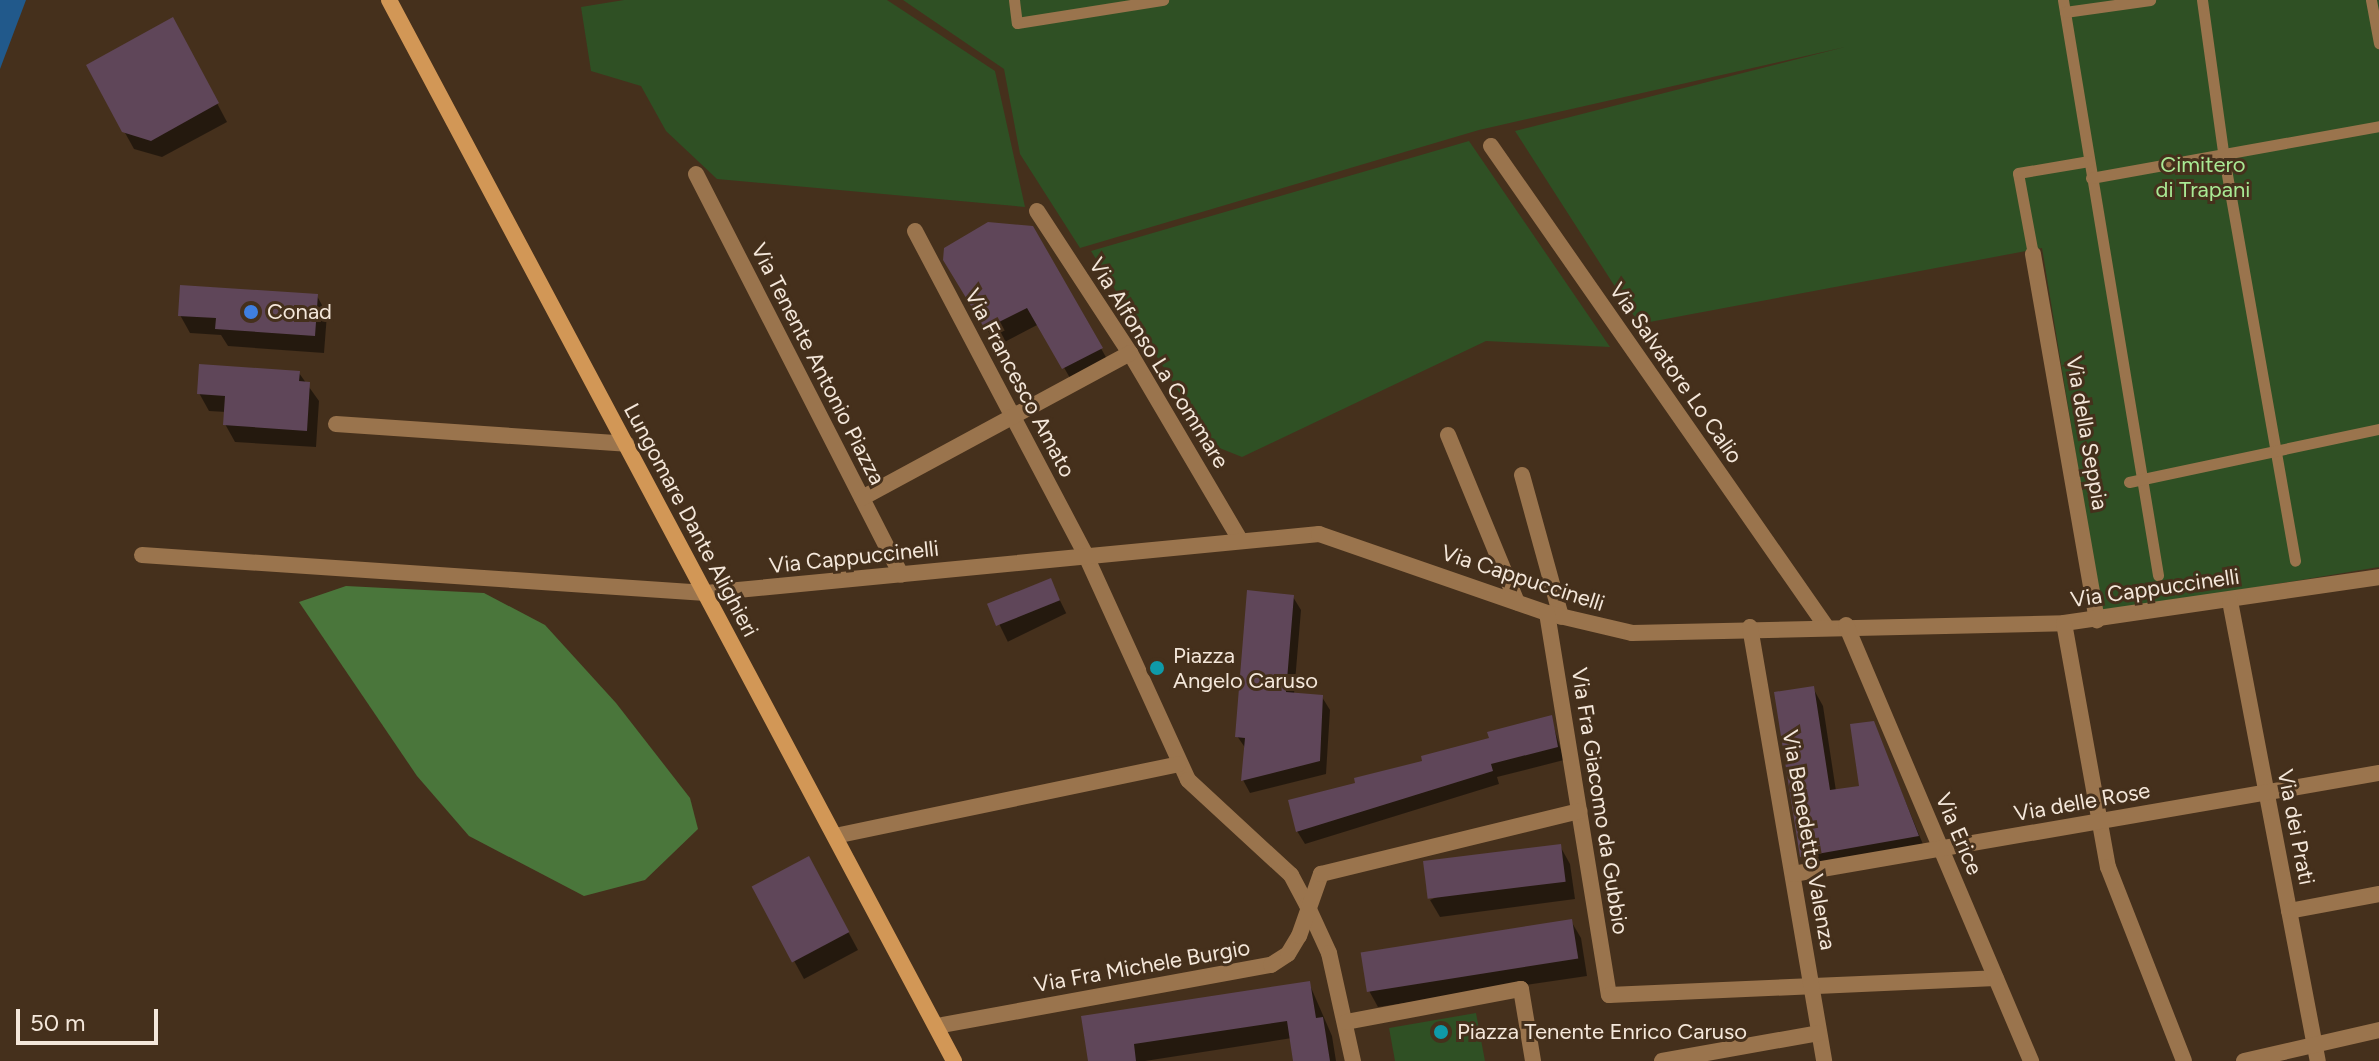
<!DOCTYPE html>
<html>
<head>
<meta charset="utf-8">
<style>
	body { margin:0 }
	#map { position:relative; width:2379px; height:1061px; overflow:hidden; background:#45301c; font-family:Figtree,sans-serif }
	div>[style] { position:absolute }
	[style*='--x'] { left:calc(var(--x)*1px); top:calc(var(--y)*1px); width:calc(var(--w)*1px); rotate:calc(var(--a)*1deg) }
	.green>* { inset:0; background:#2f5024 }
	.forest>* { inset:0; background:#4a763b }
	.water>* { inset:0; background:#21598b }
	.shadow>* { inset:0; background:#0007; transform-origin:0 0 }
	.building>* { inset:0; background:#5f4659; transform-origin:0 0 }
	.lane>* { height:11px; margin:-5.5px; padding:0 5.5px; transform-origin:5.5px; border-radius:5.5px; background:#9a744d }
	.street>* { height:16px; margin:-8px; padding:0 8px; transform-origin:8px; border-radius:8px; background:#9a744d }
	.secondary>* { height:16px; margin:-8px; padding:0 8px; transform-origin:8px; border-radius:8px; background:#d29756 }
	.dots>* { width:22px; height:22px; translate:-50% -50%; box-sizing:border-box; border:4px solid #45301c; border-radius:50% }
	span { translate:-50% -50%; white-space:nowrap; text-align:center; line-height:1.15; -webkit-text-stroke:6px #45301c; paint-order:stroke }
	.park-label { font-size:22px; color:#a9e994 }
	.poi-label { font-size:22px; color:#f4e7da }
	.left { translate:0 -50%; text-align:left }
	.street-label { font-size:22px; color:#f4e7da }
	.scale { position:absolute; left:16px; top:1009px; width:142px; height:36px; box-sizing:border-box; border:4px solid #f4e7da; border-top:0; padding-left:10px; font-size:24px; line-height:28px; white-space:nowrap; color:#f4e7da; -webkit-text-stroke:6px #45301c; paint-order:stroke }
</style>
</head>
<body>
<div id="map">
	<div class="green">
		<div style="clip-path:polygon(624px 0,887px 0,995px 71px,1025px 207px,717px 179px,666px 131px,641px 86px,591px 71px,581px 7px)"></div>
		<div style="clip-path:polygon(903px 0,2379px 0,2379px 567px,2102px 613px,2042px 248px,1639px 324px,1515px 131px,1845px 47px,1479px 130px,1080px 248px,1020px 154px,1004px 69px)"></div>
		<div style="clip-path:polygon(1469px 141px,1610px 347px,1486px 341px,1242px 457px,1212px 445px,1091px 251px)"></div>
		<div style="clip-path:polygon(1476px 1013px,1485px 1061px,1395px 1061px,1389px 1028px)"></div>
	</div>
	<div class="forest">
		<div style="clip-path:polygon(346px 586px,484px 593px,545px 625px,616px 703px,690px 798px,698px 829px,645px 880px,584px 896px,469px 836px,417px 776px,299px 602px)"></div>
	</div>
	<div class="water">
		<div style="clip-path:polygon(0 0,26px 0,0 69px)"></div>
	</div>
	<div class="shadow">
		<div style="clip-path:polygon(182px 37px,227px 122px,162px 157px,134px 149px,124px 131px)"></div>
		<div style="clip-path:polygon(1032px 227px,1111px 366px,1074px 385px,1039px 324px,997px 346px,945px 260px)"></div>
		<div style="clip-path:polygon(317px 296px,327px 314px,324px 353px,228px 346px,221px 335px,190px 333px,180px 315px)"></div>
		<div style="clip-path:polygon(299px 373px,319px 401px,316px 447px,235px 442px,225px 424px,226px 412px,209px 411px,199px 393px)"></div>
		<div style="left:1050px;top:580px;width:37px;height:65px;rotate:64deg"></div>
		<div style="clip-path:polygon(1293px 597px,1301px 610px,1294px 694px,1322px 697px,1330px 710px,1326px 774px,1250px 793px,1243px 780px,1246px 749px,1237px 736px)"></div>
		<div style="clip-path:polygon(1813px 688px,1823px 706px,1836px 791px,1862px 788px,1873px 723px,1927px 854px,1812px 874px,1802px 856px)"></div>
		<div style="clip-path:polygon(1551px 718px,1564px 760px,1497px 777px,1499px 784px,1305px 844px,1297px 831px,1357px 785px)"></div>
		<div style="clip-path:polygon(1560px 846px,1570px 864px,1575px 899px,1440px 917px,1430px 900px)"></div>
		<div style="clip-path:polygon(818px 876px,858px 950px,804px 979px,754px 888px)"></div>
		<div style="clip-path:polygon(1571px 921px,1581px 938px,1587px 976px,1378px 1007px,1368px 989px)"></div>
		<div style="clip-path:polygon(1309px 983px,1332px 1036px,1336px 1061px,1295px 1061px,1292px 1038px,1145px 1061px,1089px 1061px,1084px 1018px)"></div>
	</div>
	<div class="building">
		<div style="clip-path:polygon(173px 17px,219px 103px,151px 141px,122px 132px,86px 65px)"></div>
		<div style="clip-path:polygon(988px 222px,1033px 226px,1103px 348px,1062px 369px,1027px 308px,985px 329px,943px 260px,944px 248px)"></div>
		<div style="clip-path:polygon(180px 285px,318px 294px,315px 336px,215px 329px,216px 318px,178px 316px)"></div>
		<div style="clip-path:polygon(199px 364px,300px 371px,299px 381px,310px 382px,307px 431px,223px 425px,225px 396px,197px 394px)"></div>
		<div style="left:1051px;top:578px;width:24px;height:69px;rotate:68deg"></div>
		<div style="clip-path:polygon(1247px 590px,1294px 595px,1286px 692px,1323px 695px,1320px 761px,1241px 781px,1245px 738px,1235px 737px)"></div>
		<div style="clip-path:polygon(1814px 686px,1830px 790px,1859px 786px,1850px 724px,1874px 721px,1919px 836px,1800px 857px,1774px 692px)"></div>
		<div style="clip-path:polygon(1552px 715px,1558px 747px,1491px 764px,1493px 771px,1296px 832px,1288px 800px,1355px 783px,1354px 778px,1422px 761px,1421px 756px,1489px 738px,1487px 732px)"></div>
		<div style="left:1561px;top:844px;width:38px;height:139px;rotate:83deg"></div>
		<div style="left:809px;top:856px;width:86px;height:65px;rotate:62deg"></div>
		<div style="left:1572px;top:919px;width:40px;height:214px;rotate:81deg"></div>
		<div style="clip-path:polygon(1310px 981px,1316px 1018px,1323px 1017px,1330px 1061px,1293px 1061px,1287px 1021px,1134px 1044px,1136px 1061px,1088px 1061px,1081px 1016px)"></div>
	</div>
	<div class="lane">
		<div style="--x:1014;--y:0;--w:23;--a:83"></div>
		<div style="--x:1017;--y:23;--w:148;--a:-9"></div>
		<div style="--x:2063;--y:0;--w:583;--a:80.62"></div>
		<div style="--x:2202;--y:0;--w:153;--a:82.1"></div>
		<div style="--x:2223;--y:152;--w:415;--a:80"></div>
		<div style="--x:2371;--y:0;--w:44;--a:79.5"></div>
		<div style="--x:2065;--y:12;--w:86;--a:-8"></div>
		<div style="--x:2091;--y:178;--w:293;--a:-10.2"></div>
		<div style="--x:2033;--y:254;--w:82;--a:-100.5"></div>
		<div style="--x:2018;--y:173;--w:72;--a:-9.6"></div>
		<div style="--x:2129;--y:482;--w:256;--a:-12"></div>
	</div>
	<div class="street">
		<div style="--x:1491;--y:146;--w:584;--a:55.11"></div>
		<div style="--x:696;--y:174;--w:450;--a:62.9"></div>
		<div style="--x:1037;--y:211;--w:170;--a:56.8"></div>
		<div style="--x:1130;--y:353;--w:217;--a:59.5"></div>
		<div style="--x:915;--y:231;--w:367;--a:62.2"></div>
		<div style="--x:1086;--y:556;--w:246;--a:65.5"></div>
		<div style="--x:1188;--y:780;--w:140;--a:42.7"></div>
		<div style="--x:1291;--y:875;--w:34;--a:62"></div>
		<div style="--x:1307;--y:905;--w:53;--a:65.4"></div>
		<div style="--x:1329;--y:953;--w:111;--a:77.5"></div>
		<div style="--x:2033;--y:254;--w:372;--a:80.1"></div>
		<div style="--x:336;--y:424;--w:291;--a:3.9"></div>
		<div style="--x:1448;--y:435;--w:181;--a:67.6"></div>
		<div style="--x:1522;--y:475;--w:147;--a:74.6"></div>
		<div style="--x:862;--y:498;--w:305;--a:-28.4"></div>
		<div style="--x:142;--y:555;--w:565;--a:3.85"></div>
		<div style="--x:706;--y:593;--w:616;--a:-5.5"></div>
		<div style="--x:1319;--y:534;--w:241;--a:19.1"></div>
		<div style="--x:1547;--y:613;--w:87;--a:13.2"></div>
		<div style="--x:1632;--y:633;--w:432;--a:-1.3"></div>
		<div style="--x:2064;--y:623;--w:318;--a:-8.3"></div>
		<div style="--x:2230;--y:601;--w:468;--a:79.2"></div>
		<div style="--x:1547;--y:613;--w:387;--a:80.8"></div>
		<div style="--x:1609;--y:995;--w:387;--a:-2.5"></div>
		<div style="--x:2064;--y:623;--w:248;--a:79.8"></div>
		<div style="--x:2108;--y:867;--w:208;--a:68.6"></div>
		<div style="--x:1846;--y:625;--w:474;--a:67"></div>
		<div style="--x:1750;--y:627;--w:440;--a:80.3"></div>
		<div style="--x:835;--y:836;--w:351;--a:-11.8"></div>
		<div style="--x:1793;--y:874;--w:595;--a:-9.78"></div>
		<div style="--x:2289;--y:911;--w:92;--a:-10.7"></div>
		<div style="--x:1346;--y:1022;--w:178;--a:-10.7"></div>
		<div style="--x:1521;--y:989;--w:73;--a:80.5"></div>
		<div style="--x:937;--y:1026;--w:340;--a:-10.4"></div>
		<div style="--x:1271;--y:965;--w:20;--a:-33"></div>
		<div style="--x:1288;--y:954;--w:21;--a:-59"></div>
		<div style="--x:1299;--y:936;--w:66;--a:-70.5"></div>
		<div style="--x:1321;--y:874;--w:266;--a:-13.7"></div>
		<div style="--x:1662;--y:1061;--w:159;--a:-10.1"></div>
		<div style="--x:2244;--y:1061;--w:139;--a:-12.9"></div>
	</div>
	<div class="secondary">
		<div style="--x:389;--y:0;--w:1202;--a:61.96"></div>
	</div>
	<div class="dots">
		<div style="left:251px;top:312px;background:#3f7fe0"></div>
		<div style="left:1157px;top:668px;background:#0f9aa8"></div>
		<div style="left:1441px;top:1032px;background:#0f9aa8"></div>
	</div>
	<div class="park-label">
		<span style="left:2203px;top:177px">Cimitero<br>di Trapani</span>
	</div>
	<div class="poi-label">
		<span class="left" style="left:267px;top:312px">Conad</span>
		<span class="left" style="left:1173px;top:668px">Piazza<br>Angelo Caruso</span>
		<span class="left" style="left:1457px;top:1032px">Piazza Tenente Enrico Caruso</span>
	</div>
	<div class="street-label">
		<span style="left:1159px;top:363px;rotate:58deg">Via Alfonso La Commare</span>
		<span style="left:818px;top:364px;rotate:63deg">Via Tenente Antonio Piazza</span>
		<span style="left:1676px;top:373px;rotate:55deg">Via Salvatore Lo Calio</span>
		<span style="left:1020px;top:383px;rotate:62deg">Via Francesco Amato</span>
		<span style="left:2087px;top:433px;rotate:80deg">Via della Seppia</span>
		<span style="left:691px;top:520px;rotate:62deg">Lungomare Dante Alighieri</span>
		<span style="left:854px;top:557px;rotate:-6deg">Via Cappuccinelli</span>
		<span style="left:1523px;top:578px;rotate:18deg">Via Cappuccinelli</span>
		<span style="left:2155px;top:588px;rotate:-8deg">Via Cappuccinelli</span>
		<span style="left:1600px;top:801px;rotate:81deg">Via Fra Giacomo da Gubbio</span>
		<span style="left:2082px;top:802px;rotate:-10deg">Via delle Rose</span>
		<span style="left:2296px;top:827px;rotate:79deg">Via dei Prati</span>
		<span style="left:1959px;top:834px;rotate:67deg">Via Erice</span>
		<span style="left:1809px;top:840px;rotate:80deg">Via Benedetto Valenza</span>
		<span style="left:1142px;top:966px;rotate:-10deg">Via Fra Michele Burgio</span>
	</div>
	<div class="scale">50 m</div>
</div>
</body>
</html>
